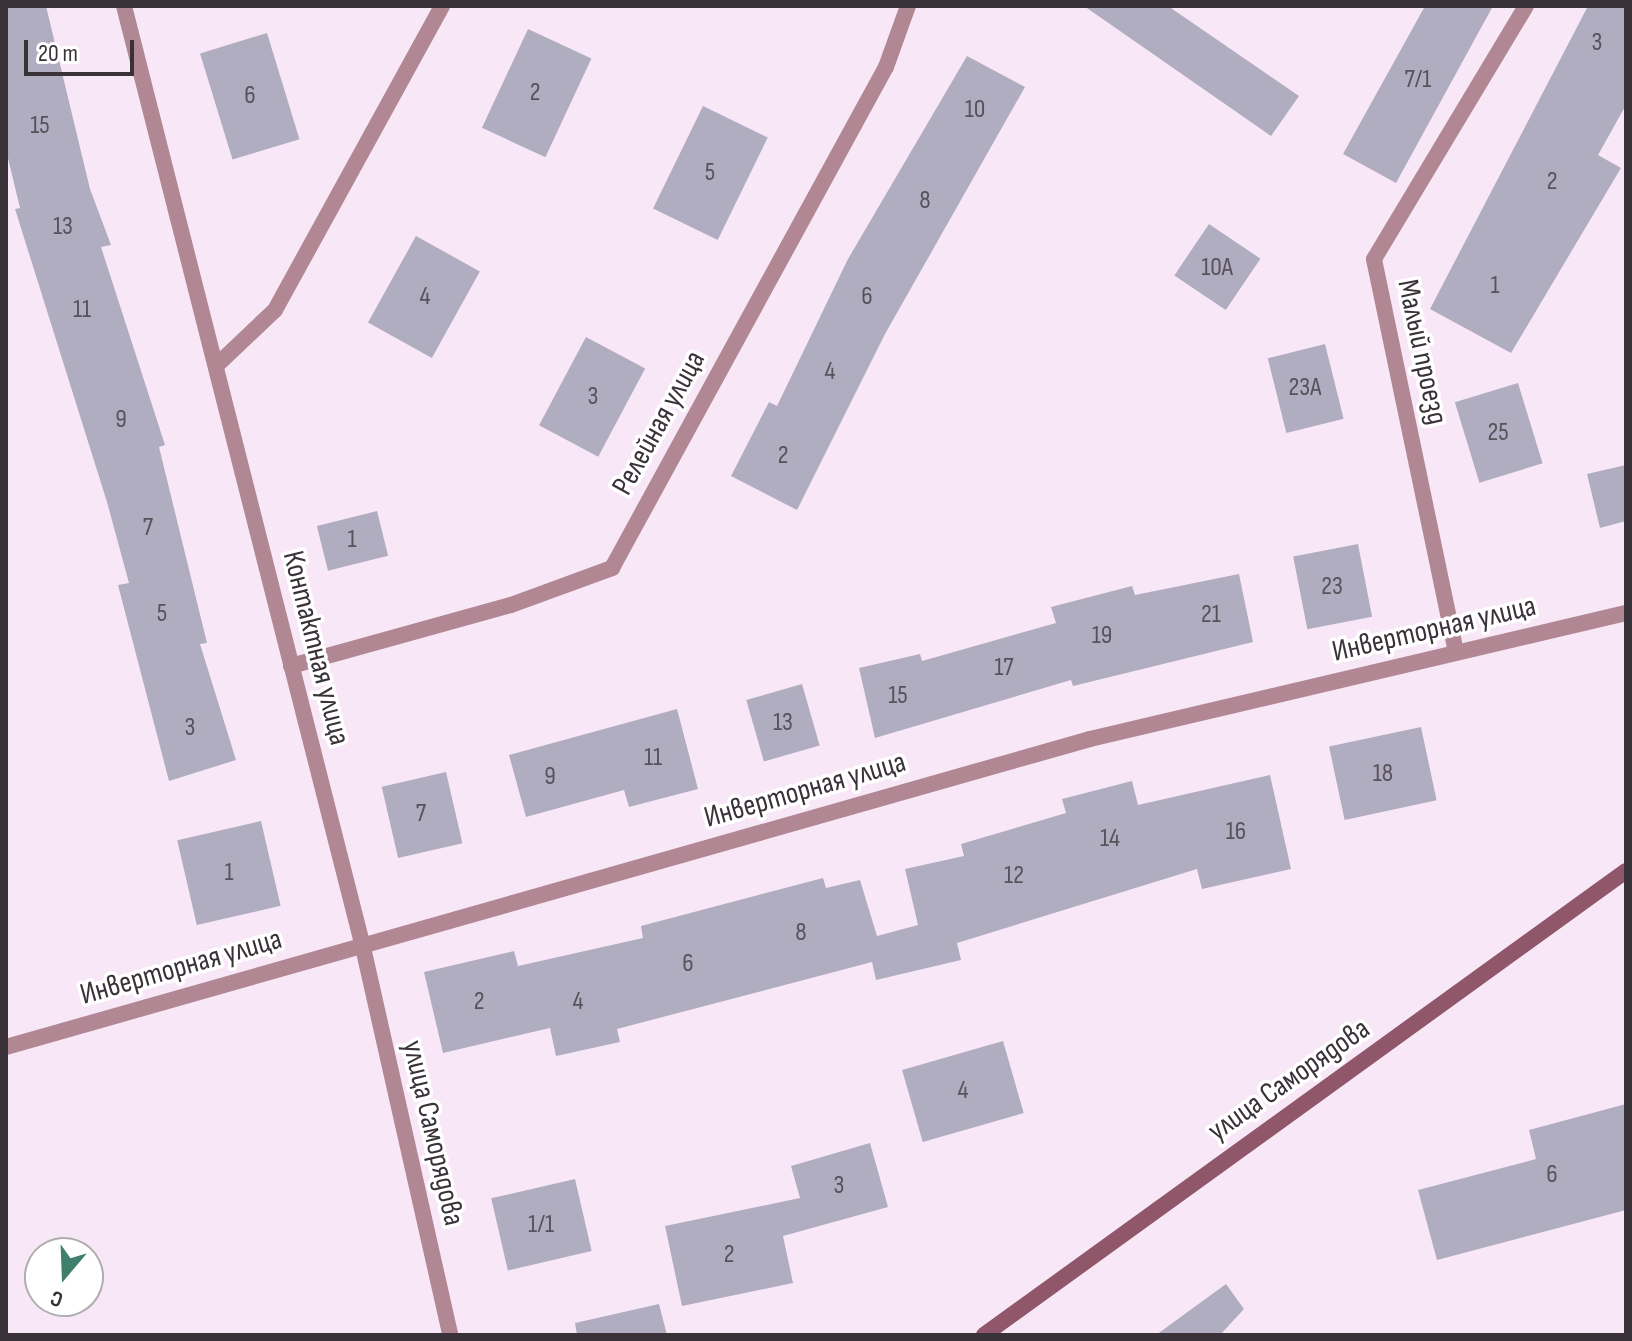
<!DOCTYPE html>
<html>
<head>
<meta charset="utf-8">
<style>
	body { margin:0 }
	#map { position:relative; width:1632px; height:1341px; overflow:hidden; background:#f8e8f7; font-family:"Sofia Sans Condensed",sans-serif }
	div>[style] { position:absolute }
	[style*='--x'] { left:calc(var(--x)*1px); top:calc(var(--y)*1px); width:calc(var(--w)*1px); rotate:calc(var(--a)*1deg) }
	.building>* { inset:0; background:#b1adc0; transform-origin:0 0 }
	.street>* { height:16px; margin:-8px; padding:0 8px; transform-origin:8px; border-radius:8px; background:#b18794 }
	.secondary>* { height:16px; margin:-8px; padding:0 8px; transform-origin:8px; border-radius:8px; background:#90566a }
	span { translate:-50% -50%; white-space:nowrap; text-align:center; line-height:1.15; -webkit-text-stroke:7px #fff; paint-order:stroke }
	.number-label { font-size:26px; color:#57525b }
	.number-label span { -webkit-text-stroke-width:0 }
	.street-label { font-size:30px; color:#393339 }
	.frame { position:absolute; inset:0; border:8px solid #393339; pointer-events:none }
	.north { position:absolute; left:24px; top:1237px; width:80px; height:80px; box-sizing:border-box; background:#fff; border:2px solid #b0adb0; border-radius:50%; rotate:199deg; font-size:22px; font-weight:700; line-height:32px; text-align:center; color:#393339 }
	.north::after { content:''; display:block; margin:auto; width:28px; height:36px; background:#407f6c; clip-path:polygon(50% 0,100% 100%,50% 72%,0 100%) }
	.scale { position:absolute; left:24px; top:40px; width:110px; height:36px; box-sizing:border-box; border:4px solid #393339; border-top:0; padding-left:10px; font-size:24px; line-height:28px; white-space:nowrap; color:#393339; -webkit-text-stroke:6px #fff; paint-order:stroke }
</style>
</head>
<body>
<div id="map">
	<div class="building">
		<div style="clip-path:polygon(6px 6px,46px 6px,90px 189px,111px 245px,101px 247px,165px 445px,159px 447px,207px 643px,200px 644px,236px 760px,169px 781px,118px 585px,129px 583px,107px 502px,15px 209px,20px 208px,6px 150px)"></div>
		<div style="clip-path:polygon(1084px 6px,1168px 6px,1299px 96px,1271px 136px)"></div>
		<div style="clip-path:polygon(1425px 6px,1493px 6px,1396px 183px,1343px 154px)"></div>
		<div style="clip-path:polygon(1588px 6px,1626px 6px,1626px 105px,1598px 155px,1621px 168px,1511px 353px,1430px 309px)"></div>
		<div style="left:528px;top:29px;width:70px;height:109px;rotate:25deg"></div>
		<div style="left:267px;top:33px;width:111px;height:70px;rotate:73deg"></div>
		<div style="clip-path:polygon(967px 56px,1025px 87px,885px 334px,797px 510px,731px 476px,769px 402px,777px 406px,848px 259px)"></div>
		<div style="left:703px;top:106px;width:72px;height:114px;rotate:26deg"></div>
		<div style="left:1209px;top:224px;width:62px;height:62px;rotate:34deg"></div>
		<div style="left:416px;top:236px;width:73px;height:99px;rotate:29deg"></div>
		<div style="left:586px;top:337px;width:67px;height:100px;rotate:28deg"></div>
		<div style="left:1325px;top:344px;width:77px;height:59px;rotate:76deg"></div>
		<div style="left:1518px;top:383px;width:84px;height:66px;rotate:73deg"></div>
		<div style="clip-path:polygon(1626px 465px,1626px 521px,1600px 528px,1587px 474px)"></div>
		<div style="left:377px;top:511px;width:46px;height:62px;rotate:76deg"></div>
		<div style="left:1358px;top:544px;width:74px;height:66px;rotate:79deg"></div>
		<div style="clip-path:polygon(1239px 574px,1253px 642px,1073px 686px,1071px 680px,875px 738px,859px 668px,920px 654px,922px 661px,1056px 623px,1051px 607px,1132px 586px,1135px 595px)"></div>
		<div style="left:802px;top:684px;width:64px;height:58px;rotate:74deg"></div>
		<div style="clip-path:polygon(677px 709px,698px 789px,629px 807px,624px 790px,526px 817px,509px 755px)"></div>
		<div style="left:1421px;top:727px;width:75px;height:94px;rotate:78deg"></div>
		<div style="left:446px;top:772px;width:73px;height:66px;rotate:77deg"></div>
		<div style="clip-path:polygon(1270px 775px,1291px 869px,1202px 889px,1197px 869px,957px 943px,961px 960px,876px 980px,872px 962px,617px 1029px,620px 1042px,556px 1056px,550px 1028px,443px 1053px,424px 972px,514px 951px,518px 966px,643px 938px,641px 926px,823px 878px,826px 888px,860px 880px,877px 936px,918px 925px,905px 869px,964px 856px,961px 844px,1066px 813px,1062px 799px,1132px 781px,1138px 805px)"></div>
		<div style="left:261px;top:821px;width:87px;height:86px;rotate:77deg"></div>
		<div style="left:1003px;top:1041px;width:75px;height:105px;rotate:74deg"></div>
		<div style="clip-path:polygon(1626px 1104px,1626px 1210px,1437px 1260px,1418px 1190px,1536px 1159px,1529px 1130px)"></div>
		<div style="clip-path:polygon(870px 1143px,888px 1207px,783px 1236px,793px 1283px,682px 1306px,665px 1226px,800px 1198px,791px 1166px)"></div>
		<div style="left:575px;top:1179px;width:74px;height:86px;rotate:77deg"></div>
		<div style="clip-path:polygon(1226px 1284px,1244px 1309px,1220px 1335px,1156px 1335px)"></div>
		<div style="clip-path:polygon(659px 1304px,667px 1335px,577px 1335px,575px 1323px)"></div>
	</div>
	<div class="street">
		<div style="--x:124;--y:6;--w:967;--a:75.75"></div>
		<div style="--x:362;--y:943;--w:402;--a:77.3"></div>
		<div style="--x:217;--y:365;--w:80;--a:-43.5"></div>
		<div style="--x:275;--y:310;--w:347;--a:-61.2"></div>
		<div style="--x:1456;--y:652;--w:401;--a:-101.8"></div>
		<div style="--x:1374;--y:259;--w:295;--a:-59"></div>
		<div style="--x:291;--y:666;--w:228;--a:-15.5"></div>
		<div style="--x:511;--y:605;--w:108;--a:-20.1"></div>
		<div style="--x:612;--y:568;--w:571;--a:-61.33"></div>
		<div style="--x:886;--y:67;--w:65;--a:-70.2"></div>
		<div style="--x:6;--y:1047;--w:1127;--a:-15.86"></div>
		<div style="--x:1090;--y:739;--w:551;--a:-13.23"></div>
	</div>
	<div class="secondary">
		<div style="--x:984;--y:1335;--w:792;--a:-35.86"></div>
	</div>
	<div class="number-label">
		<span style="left:1597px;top:43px">3</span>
		<span style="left:1418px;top:80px">7/1</span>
		<span style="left:535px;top:93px">2</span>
		<span style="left:250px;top:96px">6</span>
		<span style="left:975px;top:110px">10</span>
		<span style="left:40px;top:126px">15</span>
		<span style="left:710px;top:173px">5</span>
		<span style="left:1552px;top:182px">2</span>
		<span style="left:925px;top:201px">8</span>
		<span style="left:63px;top:227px">13</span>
		<span style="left:1217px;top:268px">10А</span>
		<span style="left:1495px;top:286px">1</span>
		<span style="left:425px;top:297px">4</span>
		<span style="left:867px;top:297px">6</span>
		<span style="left:82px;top:310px">11</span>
		<span style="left:830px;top:372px">4</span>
		<span style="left:1305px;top:388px">23А</span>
		<span style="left:593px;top:397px">3</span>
		<span style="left:121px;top:420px">9</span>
		<span style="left:1498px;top:433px">25</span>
		<span style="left:783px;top:456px">2</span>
		<span style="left:148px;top:528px">7</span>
		<span style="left:352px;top:540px">1</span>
		<span style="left:1332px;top:587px">23</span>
		<span style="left:162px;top:614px">5</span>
		<span style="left:1211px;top:615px">21</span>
		<span style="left:1102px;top:636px">19</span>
		<span style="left:1004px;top:668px">17</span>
		<span style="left:898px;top:696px">15</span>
		<span style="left:783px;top:723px">13</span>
		<span style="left:190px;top:728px">3</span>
		<span style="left:653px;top:758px">11</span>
		<span style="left:1383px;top:774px">18</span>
		<span style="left:550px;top:777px">9</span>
		<span style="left:421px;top:814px">7</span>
		<span style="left:1236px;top:832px">16</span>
		<span style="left:1110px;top:839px">14</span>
		<span style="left:229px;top:873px">1</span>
		<span style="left:1014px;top:876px">12</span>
		<span style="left:801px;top:933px">8</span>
		<span style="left:688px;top:964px">6</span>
		<span style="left:479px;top:1002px">2</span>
		<span style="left:578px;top:1002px">4</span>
		<span style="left:963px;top:1091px">4</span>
		<span style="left:1552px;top:1175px">6</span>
		<span style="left:839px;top:1186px">3</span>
		<span style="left:541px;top:1225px">1/1</span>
		<span style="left:729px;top:1255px">2</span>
	</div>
	<div class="street-label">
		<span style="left:1422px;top:352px;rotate:78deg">Малый проезд</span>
		<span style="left:659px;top:423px;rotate:-61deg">Релейная улица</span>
		<span style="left:1434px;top:629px;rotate:-13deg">Инверторная улица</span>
		<span style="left:316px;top:648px;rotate:76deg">Контактная улица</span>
		<span style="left:805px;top:790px;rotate:-16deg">Инверторная улица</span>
		<span style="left:181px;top:967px;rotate:-16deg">Инверторная улица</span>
		<span style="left:1289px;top:1080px;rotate:-35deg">улица Саморядова</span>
		<span style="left:433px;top:1133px;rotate:77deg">улица Саморядова</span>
	</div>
	<div class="frame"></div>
	<div class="north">С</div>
	<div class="scale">20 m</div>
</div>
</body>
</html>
